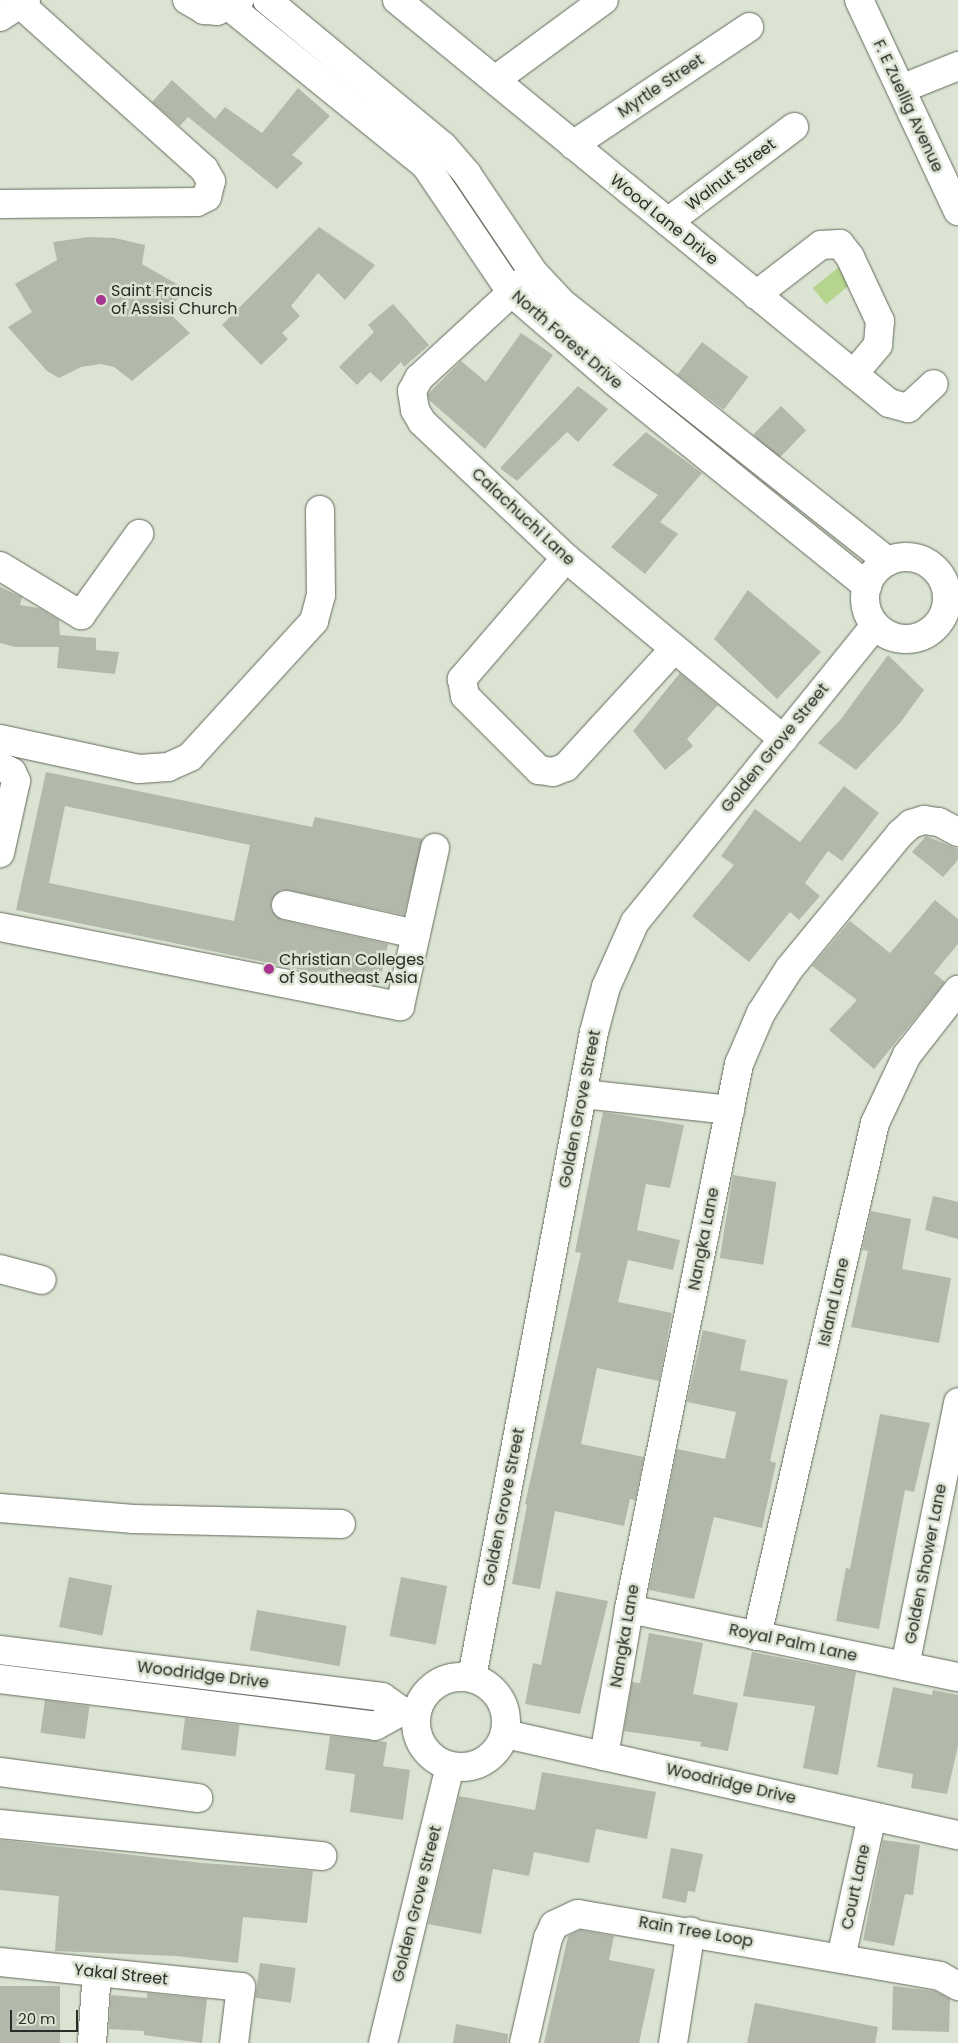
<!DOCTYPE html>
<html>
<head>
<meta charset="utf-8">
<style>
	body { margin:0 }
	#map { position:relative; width:958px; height:2043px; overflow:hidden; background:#dbe3d2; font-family:Poppins,sans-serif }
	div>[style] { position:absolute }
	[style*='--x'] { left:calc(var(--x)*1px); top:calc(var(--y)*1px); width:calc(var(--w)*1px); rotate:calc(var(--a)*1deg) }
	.green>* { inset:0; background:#b5d48e; transform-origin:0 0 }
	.building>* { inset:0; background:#b2b9aa; transform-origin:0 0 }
	.roads { filter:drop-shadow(0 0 1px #646b5d) drop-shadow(0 0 1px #646b5d) }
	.minor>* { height:28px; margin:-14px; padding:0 14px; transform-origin:14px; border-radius:14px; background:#fff }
	.minor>.ring { margin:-14px; padding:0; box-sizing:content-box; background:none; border:28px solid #fff; border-radius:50% }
	.highway>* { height:28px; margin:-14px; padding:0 14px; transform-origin:14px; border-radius:14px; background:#fff }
	.dots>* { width:14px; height:14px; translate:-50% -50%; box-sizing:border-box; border:2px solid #dbe3d2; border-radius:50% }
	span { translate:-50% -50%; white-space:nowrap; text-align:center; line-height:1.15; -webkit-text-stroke:5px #dbe3d2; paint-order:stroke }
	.street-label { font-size:16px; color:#2a2d27 }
	.poi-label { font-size:16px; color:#2a2d27 }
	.left { translate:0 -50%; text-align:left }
	.scale { position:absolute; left:10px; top:2010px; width:68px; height:22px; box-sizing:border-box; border:2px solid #2a2d27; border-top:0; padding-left:6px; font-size:15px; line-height:18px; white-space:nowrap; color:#2a2d27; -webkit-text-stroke:4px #dbe3d2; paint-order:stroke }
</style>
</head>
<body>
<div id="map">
	<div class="green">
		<div style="left:840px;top:266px;width:21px;height:35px;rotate:51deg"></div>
	</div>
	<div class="building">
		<div style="clip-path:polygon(172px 80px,215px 119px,225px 107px,262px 133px,298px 88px,330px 116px,292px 155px,303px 163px,277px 189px,188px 117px,180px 126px,152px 102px)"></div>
		<div style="clip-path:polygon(319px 227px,375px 265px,345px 300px,318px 273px,291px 306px,300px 316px,282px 333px,288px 339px,261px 365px,222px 325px)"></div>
		<div style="clip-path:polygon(89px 237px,115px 238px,145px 245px,142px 264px,187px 290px,166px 310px,190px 333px,132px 381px,114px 367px,101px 364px,81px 367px,59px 378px,47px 371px,8px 327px,32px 312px,15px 284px,57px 260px,53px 242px)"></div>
		<div style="clip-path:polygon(393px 304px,429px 345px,404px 367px,401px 362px,381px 382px,370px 372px,357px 385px,339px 367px,374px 332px,368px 325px)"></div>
		<div style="clip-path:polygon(521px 333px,553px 355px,485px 449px,429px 400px,428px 394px,461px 361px,486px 382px)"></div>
		<div style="left:702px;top:342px;width:58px;height:41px;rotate:37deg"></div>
		<div style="clip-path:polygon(578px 386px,608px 409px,578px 442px,567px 432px,517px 481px,500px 468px)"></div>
		<div style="left:781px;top:406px;width:35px;height:40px;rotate:44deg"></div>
		<div style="clip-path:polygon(646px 432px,702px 473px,660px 522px,678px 534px,645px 574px,611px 547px,658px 495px,612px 465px)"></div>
		<div style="clip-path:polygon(0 587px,22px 597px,20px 605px,39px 608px,59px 620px,60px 635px,96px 638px,96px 650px,119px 652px,115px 674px,57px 668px,59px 647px,15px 647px,0 643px)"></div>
		<div style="clip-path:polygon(748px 590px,821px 652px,777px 699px,714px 639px)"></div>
		<div style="clip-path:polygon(888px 655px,924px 690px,900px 723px,856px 770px,818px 743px,841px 719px)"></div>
		<div style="clip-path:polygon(680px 673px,718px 705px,687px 739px,693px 746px,665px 770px,633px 731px)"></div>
		<div style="clip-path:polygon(evenodd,46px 772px,312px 827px,315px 817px,423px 839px,404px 915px,289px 890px,281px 890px,271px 901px,271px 910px,282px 920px,388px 944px,379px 986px,16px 910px,46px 772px,65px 806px,250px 845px,234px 921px,49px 883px,65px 806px)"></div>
		<div style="clip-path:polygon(844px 786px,879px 813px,842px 861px,828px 851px,805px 883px,820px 896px,799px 920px,790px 912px,749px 962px,692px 916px,734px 865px,721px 856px,755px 809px,800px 842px)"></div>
		<div style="clip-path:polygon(926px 836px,958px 849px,958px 860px,943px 877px,912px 852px)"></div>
		<div style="clip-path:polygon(935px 900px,958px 919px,958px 944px,934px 973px,945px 982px,874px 1069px,829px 1030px,857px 1000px,812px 966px,850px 921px,890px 953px)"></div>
		<div style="clip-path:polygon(603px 1112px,684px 1125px,670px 1188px,646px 1184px,637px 1230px,680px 1240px,673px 1270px,628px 1260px,618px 1302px,672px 1313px,659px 1381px,597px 1368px,581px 1444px,644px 1457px,635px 1500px,630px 1499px,624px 1526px,555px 1511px,540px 1589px,512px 1584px,527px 1505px,525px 1504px,581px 1253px,575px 1252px)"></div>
		<div style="left:733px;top:1175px;width:44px;height:84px;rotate:9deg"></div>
		<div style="clip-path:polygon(933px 1196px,958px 1202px,958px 1239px,925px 1230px)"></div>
		<div style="clip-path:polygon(871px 1211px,911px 1219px,902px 1269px,951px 1278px,939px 1343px,851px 1327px,868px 1251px,862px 1250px)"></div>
		<div style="clip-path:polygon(703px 1330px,746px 1340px,740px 1370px,788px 1380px,770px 1461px,776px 1463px,762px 1528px,714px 1517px,694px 1599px,649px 1590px,677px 1449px,725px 1459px,736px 1412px,687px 1402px)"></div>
		<div style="clip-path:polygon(880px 1414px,930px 1423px,914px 1492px,905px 1490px,879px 1629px,836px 1621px,846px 1568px,850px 1569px)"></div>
		<div style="left:69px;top:1577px;width:44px;height:51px;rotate:11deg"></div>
		<div style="left:401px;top:1577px;width:47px;height:60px;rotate:11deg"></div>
		<div style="clip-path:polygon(556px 1591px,608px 1601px,580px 1714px,525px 1704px,533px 1663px,541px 1665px)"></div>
		<div style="left:257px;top:1610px;width:91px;height:41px;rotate:10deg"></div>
		<div style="clip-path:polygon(649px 1633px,703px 1643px,693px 1694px,738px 1703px,728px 1751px,700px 1746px,701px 1742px,624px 1731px,632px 1682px,640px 1683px)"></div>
		<div style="clip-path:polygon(752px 1652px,856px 1672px,838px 1775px,803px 1768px,815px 1706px,743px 1696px)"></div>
		<div style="clip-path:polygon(893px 1687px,932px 1695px,933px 1690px,958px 1695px,958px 1746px,947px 1794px,911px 1788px,913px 1774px,877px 1767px)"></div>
		<div style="left:45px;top:1700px;width:45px;height:33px;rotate:8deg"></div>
		<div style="left:185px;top:1718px;width:55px;height:32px;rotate:7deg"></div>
		<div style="clip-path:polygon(330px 1736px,387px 1742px,383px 1766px,410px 1770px,403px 1820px,350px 1812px,355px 1774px,325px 1770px)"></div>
		<div style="clip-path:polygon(542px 1772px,656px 1792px,647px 1839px,596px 1829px,589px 1863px,534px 1852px,529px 1876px,493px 1869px,481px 1934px,428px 1924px,459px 1796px,535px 1810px)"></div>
		<div style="clip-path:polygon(0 1840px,203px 1863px,313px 1871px,307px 1923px,243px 1917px,238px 1963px,176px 1956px,55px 1951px,59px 1896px,0 1890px)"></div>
		<div style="clip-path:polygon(883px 1840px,920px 1845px,913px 1895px,905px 1894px,894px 1946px,863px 1940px)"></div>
		<div style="clip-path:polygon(671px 1848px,703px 1854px,695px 1892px,688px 1891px,686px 1903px,662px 1898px)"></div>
		<div style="clip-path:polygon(580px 1930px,614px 1936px,609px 1960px,655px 1969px,639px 2043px,544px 2043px,568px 1936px)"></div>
		<div style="left:260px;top:1963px;width:36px;height:35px;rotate:8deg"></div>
		<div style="left:60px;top:1986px;width:57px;height:60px;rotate:90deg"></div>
		<div style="clip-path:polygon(893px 1986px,935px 1991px,950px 1999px,949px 2032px,892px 2030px)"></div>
		<div style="clip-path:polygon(147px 1993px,207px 1999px,202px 2043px,144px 2035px,144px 2031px,109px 2029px,111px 1995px,147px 1998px)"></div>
		<div style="clip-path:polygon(755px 2003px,878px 2027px,875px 2043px,747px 2043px)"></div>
		<div style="clip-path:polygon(456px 2024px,508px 2034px,507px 2043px,453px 2043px)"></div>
	</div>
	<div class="roads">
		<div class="minor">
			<div style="--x:187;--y:0;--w:20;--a:30"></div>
			<div style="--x:204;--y:10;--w:13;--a:4"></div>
			<div style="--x:217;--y:11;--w:25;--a:-26"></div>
			<div style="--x:267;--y:0;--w:229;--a:39.7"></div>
			<div style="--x:443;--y:146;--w:37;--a:49"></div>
			<div style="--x:467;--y:174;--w:118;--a:56"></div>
			<div style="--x:533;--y:272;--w:42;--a:46.9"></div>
			<div style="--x:562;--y:303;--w:416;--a:38.4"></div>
			<div style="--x:397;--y:0;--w:636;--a:39.32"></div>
			<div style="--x:889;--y:403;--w:20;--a:15"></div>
			<div style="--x:908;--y:408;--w:35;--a:-43"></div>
			<div style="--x:859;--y:0;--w:233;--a:64.9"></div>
			<div style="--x:230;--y:7;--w:252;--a:39"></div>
			<div style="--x:426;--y:166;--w:152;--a:56"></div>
			<div style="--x:511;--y:292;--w:136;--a:40.8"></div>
			<div style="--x:614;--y:381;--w:326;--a:39"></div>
			<div style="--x:495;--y:80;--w:135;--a:-36.3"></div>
			<div style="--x:901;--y:89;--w:61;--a:-22"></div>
			<div style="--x:573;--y:145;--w:212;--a:-33.8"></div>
			<div style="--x:0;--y:204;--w:197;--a:-0.6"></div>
			<div style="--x:197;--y:202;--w:11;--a:-27"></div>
			<div style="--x:207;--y:197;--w:16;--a:-76"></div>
			<div style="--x:211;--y:181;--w:14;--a:-120"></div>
			<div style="--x:204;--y:169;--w:247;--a:-138.1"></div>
			<div style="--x:668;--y:222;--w:158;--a:-37"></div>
			<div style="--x:525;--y:280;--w:144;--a:137.2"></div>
			<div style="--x:419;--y:378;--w:15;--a:118"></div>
			<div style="--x:412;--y:391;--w:19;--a:81"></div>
			<div style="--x:415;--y:410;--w:14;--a:60"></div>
			<div style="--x:422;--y:422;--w:198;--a:43.4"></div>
			<div style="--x:566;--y:558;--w:283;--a:39.8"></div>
			<div style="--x:756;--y:295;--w:82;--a:-37.6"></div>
			<div style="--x:821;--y:245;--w:19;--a:-3"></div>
			<div style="--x:840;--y:244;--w:16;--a:52"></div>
			<div style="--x:850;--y:257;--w:71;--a:64.9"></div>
			<div style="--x:880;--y:321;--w:24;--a:95"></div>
			<div style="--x:878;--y:345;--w:38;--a:130"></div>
			<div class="ring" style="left:865px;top:557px;width:54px;height:54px"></div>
			<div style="--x:566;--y:558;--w:160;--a:130.7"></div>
			<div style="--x:462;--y:679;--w:17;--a:80"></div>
			<div style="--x:465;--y:696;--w:105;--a:45"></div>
			<div style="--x:539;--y:770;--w:14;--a:8"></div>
			<div style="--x:553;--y:772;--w:14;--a:-21"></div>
			<div style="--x:566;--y:767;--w:160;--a:-47.5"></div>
			<div style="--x:0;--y:566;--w:95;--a:31.2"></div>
			<div style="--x:81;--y:615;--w:100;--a:-54.4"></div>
			<div style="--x:0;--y:739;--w:142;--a:12.2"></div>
			<div style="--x:139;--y:769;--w:29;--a:-4"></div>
			<div style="--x:168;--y:767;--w:24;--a:-24"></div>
			<div style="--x:190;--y:757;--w:184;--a:-47.6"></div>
			<div style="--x:314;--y:621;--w:27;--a:-75"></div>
			<div style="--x:321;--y:595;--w:85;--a:-90.7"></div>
			<div style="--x:0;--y:766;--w:13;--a:27"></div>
			<div style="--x:12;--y:772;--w:10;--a:66"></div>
			<div style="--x:16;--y:781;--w:74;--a:102.5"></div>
			<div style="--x:286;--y:905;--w:133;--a:12.6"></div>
			<div style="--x:0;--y:927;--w:408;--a:11.2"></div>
			<div style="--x:400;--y:1006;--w:162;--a:-77.5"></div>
			<div style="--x:583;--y:1094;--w:148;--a:6.2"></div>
			<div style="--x:0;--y:1269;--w:43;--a:14.7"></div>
			<div style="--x:0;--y:1508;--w:134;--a:4.7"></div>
			<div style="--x:134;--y:1519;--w:207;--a:1.4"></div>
			<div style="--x:629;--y:1609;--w:336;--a:11.7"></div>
			<div style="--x:757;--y:1636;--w:526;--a:-77.05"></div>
			<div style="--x:875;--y:1123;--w:75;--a:-64.8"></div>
			<div style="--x:907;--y:1055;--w:83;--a:-51.9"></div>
			<div style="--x:0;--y:1650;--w:385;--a:7"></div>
			<div style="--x:382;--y:1697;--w:24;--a:35"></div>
			<div style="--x:402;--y:1711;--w:14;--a:8"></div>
			<div style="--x:905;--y:1666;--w:269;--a:-78.6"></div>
			<div class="ring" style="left:416px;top:1677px;width:62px;height:62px"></div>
			<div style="--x:472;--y:1677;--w:656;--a:-79.29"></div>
			<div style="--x:594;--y:1032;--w:47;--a:-75.1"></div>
			<div style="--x:606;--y:987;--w:71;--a:-66"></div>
			<div style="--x:635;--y:922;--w:381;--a:-51"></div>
			<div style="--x:0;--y:1679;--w:378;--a:7.1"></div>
			<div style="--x:375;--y:1726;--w:31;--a:-29"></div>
			<div style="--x:505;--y:1734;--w:464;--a:12.6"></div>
			<div style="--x:604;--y:1756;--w:149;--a:-80.3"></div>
			<div style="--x:629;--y:1609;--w:556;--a:-78.59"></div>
			<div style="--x:739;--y:1064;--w:56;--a:-66.7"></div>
			<div style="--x:761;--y:1013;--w:52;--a:-57.5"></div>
			<div style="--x:789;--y:969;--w:175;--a:-50.6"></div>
			<div style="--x:900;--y:834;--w:15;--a:-42"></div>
			<div style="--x:911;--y:824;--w:14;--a:-17"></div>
			<div style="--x:924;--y:820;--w:15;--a:8"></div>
			<div style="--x:939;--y:822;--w:21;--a:28"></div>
			<div style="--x:0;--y:1772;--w:200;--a:7.5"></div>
			<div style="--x:0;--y:1824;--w:324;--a:5.7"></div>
			<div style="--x:841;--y:1958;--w:145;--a:-77.7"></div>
			<div style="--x:0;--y:1962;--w:242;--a:5.9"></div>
			<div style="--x:241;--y:1987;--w:56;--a:97.1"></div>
			<div style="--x:92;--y:2043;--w:71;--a:-86"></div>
			<div style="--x:383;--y:2043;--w:285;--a:-76.4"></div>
			<div style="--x:524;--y:2043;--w:108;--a:-77.1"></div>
			<div style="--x:548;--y:1938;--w:14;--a:-65"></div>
			<div style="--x:554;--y:1925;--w:26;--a:-25"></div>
			<div style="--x:578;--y:1914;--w:367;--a:9.7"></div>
			<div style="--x:940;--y:1976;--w:21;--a:29"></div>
			<div style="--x:673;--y:2043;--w:113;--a:-80.9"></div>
		</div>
		<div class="highway">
			<div style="--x:0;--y:17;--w:31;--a:-33"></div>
		</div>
	</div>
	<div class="dots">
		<div style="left:101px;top:300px;background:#a7348e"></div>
		<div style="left:269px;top:969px;background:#a7348e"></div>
	</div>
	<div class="street-label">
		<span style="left:661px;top:86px;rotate:-34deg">Myrtle Street</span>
		<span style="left:908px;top:106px;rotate:65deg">F. E Zuellig Avenue</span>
		<span style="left:731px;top:175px;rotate:-37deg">Walnut Street</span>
		<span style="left:664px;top:220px;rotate:39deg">Wood Lane Drive</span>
		<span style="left:567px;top:340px;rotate:41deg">North Forest Drive</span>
		<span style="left:523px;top:517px;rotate:43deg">Calachuchi Lane</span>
		<span style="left:775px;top:748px;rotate:-51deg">Golden Grove Street</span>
		<span style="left:580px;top:1109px;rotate:-79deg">Golden Grove Street</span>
		<span style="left:704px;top:1239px;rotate:-79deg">Nangka Lane</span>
		<span style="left:834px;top:1302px;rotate:-77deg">Island Lane</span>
		<span style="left:504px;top:1507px;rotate:-79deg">Golden Grove Street</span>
		<span style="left:926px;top:1564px;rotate:-79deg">Golden Shower Lane</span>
		<span style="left:625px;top:1636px;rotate:-80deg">Nangka Lane</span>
		<span style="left:793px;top:1643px;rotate:12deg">Royal Palm Lane</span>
		<span style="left:203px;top:1675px;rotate:7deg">Woodridge Drive</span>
		<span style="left:731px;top:1784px;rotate:13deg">Woodridge Drive</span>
		<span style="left:856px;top:1887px;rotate:-78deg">Court Lane</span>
		<span style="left:417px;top:1904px;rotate:-76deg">Golden Grove Street</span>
		<span style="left:696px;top:1932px;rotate:10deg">Rain Tree Loop</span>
		<span style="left:121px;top:1975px;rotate:6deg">Yakal Street</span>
	</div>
	<div class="poi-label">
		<span class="left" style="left:111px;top:300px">Saint Francis<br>of Assisi Church</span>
		<span class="left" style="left:279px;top:969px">Christian Colleges<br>of Southeast Asia</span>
	</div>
	<div class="scale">20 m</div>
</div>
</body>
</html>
